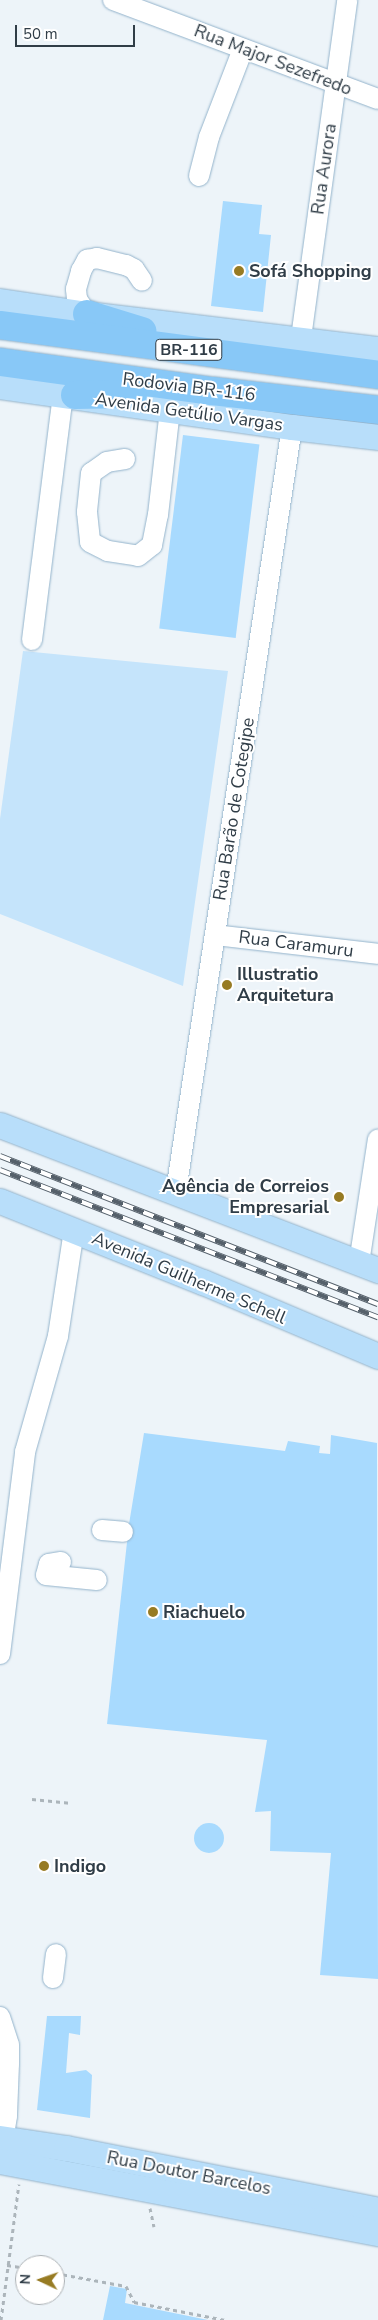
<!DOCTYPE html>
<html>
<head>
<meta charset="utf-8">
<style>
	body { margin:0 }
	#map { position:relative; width:378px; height:2320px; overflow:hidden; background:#edf4f9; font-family:"Nunito Sans",sans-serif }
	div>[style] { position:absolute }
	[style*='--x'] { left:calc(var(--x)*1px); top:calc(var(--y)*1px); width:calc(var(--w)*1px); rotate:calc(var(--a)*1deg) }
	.green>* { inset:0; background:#c5e4fb }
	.building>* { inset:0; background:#a8dafe; transform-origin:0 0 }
	.round { border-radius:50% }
	.path>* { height:3px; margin-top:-1.5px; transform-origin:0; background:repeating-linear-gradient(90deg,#acb5bb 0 4px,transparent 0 8px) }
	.roads { filter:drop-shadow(0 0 1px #93b3cb) drop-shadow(0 0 1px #93b3cb) }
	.minor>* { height:20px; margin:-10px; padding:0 10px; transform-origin:10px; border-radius:10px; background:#fff }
	.major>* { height:25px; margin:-12.5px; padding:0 12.5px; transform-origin:12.5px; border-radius:12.5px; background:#b8defa }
	.highway>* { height:28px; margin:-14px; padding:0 14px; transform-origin:14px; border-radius:14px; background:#88c8f7 }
	.rail>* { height:5.5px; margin-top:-2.75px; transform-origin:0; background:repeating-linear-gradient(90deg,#fff 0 11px,#55606a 0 22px); box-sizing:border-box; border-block:1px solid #55606a }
	.dots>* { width:14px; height:14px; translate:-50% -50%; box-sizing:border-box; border:2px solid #fff; border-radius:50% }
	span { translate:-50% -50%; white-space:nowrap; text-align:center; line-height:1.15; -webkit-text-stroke:4px #fff; paint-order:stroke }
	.shield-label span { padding:1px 4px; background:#fff; border:1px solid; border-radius:4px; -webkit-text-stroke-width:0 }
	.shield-label { font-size:16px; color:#303d47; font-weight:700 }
	.street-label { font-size:18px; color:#303d47 }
	.poi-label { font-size:18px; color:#303d47; font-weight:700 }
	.left { translate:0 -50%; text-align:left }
	.right { translate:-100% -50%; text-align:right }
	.north { position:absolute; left:15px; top:2255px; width:50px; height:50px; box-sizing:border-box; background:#fff; border:1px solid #acb1b5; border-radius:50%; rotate:273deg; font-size:14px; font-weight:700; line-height:20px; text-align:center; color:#303d47 }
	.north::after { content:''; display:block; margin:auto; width:18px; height:22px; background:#977b23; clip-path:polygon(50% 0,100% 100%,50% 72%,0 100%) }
	.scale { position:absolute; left:15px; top:25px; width:120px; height:22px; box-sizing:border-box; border:2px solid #303d47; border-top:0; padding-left:6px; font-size:15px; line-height:18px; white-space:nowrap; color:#303d47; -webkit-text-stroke:4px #fff; paint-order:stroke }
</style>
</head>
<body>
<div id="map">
	<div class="green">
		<div style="clip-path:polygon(23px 651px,228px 671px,183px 986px,0 914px,0 819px)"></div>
	</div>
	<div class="building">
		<div style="clip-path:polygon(223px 201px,262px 205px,259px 234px,271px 235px,263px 312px,211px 306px)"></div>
		<div style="left:183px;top:435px;width:77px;height:195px;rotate:7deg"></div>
		<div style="clip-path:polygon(144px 1433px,285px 1451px,288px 1441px,320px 1446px,319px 1453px,330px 1454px,331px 1435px,377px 1443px,378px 1979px,320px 1975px,331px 1853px,270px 1851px,271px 1811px,255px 1812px,267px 1740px,107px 1724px,129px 1524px)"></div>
		<div class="round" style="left:194px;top:1823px;width:30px;height:30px"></div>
		<div style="clip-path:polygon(47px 2016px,81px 2016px,80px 2035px,69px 2033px,66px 2073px,86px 2070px,92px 2075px,90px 2118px,37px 2110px)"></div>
		<div style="clip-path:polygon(110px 2286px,127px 2289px,125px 2303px,208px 2320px,103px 2320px)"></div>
	</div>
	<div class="path">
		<div style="--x:32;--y:1799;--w:40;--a:5.7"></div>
		<div style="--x:150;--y:2208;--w:19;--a:78"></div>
		<div style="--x:7;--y:2265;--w:18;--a:9"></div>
		<div style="--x:55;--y:2273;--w:72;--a:10.4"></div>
		<div style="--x:126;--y:2286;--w:18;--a:63"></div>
		<div style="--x:134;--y:2302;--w:93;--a:11.2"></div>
		<div style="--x:1;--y:2320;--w:137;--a:-82.5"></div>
	</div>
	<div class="roads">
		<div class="minor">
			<div style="--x:113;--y:0;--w:283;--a:20.5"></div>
			<div style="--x:199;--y:176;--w:40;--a:-75.6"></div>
			<div style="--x:209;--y:137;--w:94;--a:-68.9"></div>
			<div style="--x:87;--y:314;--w:18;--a:-124"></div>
			<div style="--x:77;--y:299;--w:10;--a:-96"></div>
			<div style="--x:76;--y:289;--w:19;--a:-74"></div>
			<div style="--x:81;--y:271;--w:13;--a:-61"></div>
			<div style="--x:87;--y:260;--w:10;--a:-11"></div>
			<div style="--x:97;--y:258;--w:30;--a:14"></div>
			<div style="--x:126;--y:265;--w:9;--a:27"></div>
			<div style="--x:134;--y:269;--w:14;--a:56"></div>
			<div style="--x:301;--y:338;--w:341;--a:-82.2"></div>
			<div style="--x:125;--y:459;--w:18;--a:171"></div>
			<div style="--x:107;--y:462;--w:19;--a:145"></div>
			<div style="--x:91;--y:473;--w:39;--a:96"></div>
			<div style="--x:87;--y:512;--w:30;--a:84"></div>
			<div style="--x:90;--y:542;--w:20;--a:27"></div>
			<div style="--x:108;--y:551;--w:30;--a:9"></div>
			<div style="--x:138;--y:556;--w:18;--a:-38"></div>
			<div style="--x:152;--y:545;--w:31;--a:-79"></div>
			<div style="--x:158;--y:515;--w:107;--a:-83.5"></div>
			<div style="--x:32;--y:640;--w:248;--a:-82.8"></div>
			<div style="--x:215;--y:935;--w:164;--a:6.6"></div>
			<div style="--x:176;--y:1191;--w:773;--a:-81.37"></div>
			<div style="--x:359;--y:1263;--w:125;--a:-81.3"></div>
			<div style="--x:102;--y:1530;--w:21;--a:5"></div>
			<div style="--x:61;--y:1562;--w:12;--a:171"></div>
			<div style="--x:49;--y:1564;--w:11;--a:105"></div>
			<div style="--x:46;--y:1575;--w:51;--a:5.6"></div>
			<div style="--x:0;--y:1654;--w:204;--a:-82.9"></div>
			<div style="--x:25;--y:1452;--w:121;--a:-74.1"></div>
			<div style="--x:58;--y:1336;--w:107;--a:-81.4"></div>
			<div style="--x:53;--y:1978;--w:24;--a:-83"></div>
			<div style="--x:0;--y:2017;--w:29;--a:72"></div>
			<div style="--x:9;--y:2045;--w:18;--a:90"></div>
			<div style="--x:9;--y:2063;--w:53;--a:92.2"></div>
			<div style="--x:7;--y:2116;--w:37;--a:99"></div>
		</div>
		<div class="major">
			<div style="--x:0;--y:301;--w:88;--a:8.5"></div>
			<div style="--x:87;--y:314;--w:293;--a:6.9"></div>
			<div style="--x:0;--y:386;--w:295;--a:8"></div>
			<div style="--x:292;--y:427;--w:87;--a:6.6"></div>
			<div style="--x:0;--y:1125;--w:405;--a:21"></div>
			<div style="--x:0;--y:1201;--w:219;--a:21.8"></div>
			<div style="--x:203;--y:1282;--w:190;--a:22.9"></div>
			<div style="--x:0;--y:2138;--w:67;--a:8.6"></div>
			<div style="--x:66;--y:2148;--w:318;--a:11.2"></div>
			<div style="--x:0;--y:2161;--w:385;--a:10.8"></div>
		</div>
		<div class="highway">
			<div style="--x:87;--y:314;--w:58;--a:17.2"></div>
			<div style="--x:0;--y:325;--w:381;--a:7.5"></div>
			<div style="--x:0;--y:362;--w:214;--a:7.8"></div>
			<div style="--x:212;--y:391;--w:167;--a:6.5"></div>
			<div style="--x:75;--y:395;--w:58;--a:-1"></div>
		</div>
	</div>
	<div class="rail">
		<div style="--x:0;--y:1156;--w:406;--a:21.4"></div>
		<div style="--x:0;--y:1170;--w:406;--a:21.3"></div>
	</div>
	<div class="dots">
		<div style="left:239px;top:271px;background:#977b23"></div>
		<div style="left:227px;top:985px;background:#977b23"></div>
		<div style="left:339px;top:1197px;background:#977b23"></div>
		<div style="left:153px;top:1612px;background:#977b23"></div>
		<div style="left:44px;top:1866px;background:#977b23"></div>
	</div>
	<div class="shield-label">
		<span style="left:189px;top:350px">BR-116</span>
	</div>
	<div class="street-label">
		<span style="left:273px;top:60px;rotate:21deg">Rua Major Sezefredo</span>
		<span style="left:324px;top:169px;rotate:-82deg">Rua Aurora</span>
		<span style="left:189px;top:387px;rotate:7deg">Rodovia BR-116</span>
		<span style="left:189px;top:412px;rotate:8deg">Avenida Getúlio Vargas</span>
		<span style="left:234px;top:809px;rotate:-81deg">Rua Barão de Cotegipe</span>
		<span style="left:296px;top:944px;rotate:7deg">Rua Caramuru</span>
		<span style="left:189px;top:1278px;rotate:23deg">Avenida Guilherme Schell</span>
		<span style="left:189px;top:2173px;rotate:11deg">Rua Doutor Barcelos</span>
	</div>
	<div class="poi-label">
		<span class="left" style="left:249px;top:271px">Sofá Shopping</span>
		<span class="left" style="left:237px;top:985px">Illustratio<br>Arquitetura</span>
		<span class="right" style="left:329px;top:1197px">Agência de Correios<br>Empresarial</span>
		<span class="left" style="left:163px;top:1612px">Riachuelo</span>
		<span class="left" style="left:54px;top:1866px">Indigo</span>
	</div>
	<div class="north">N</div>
	<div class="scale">50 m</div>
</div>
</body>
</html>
